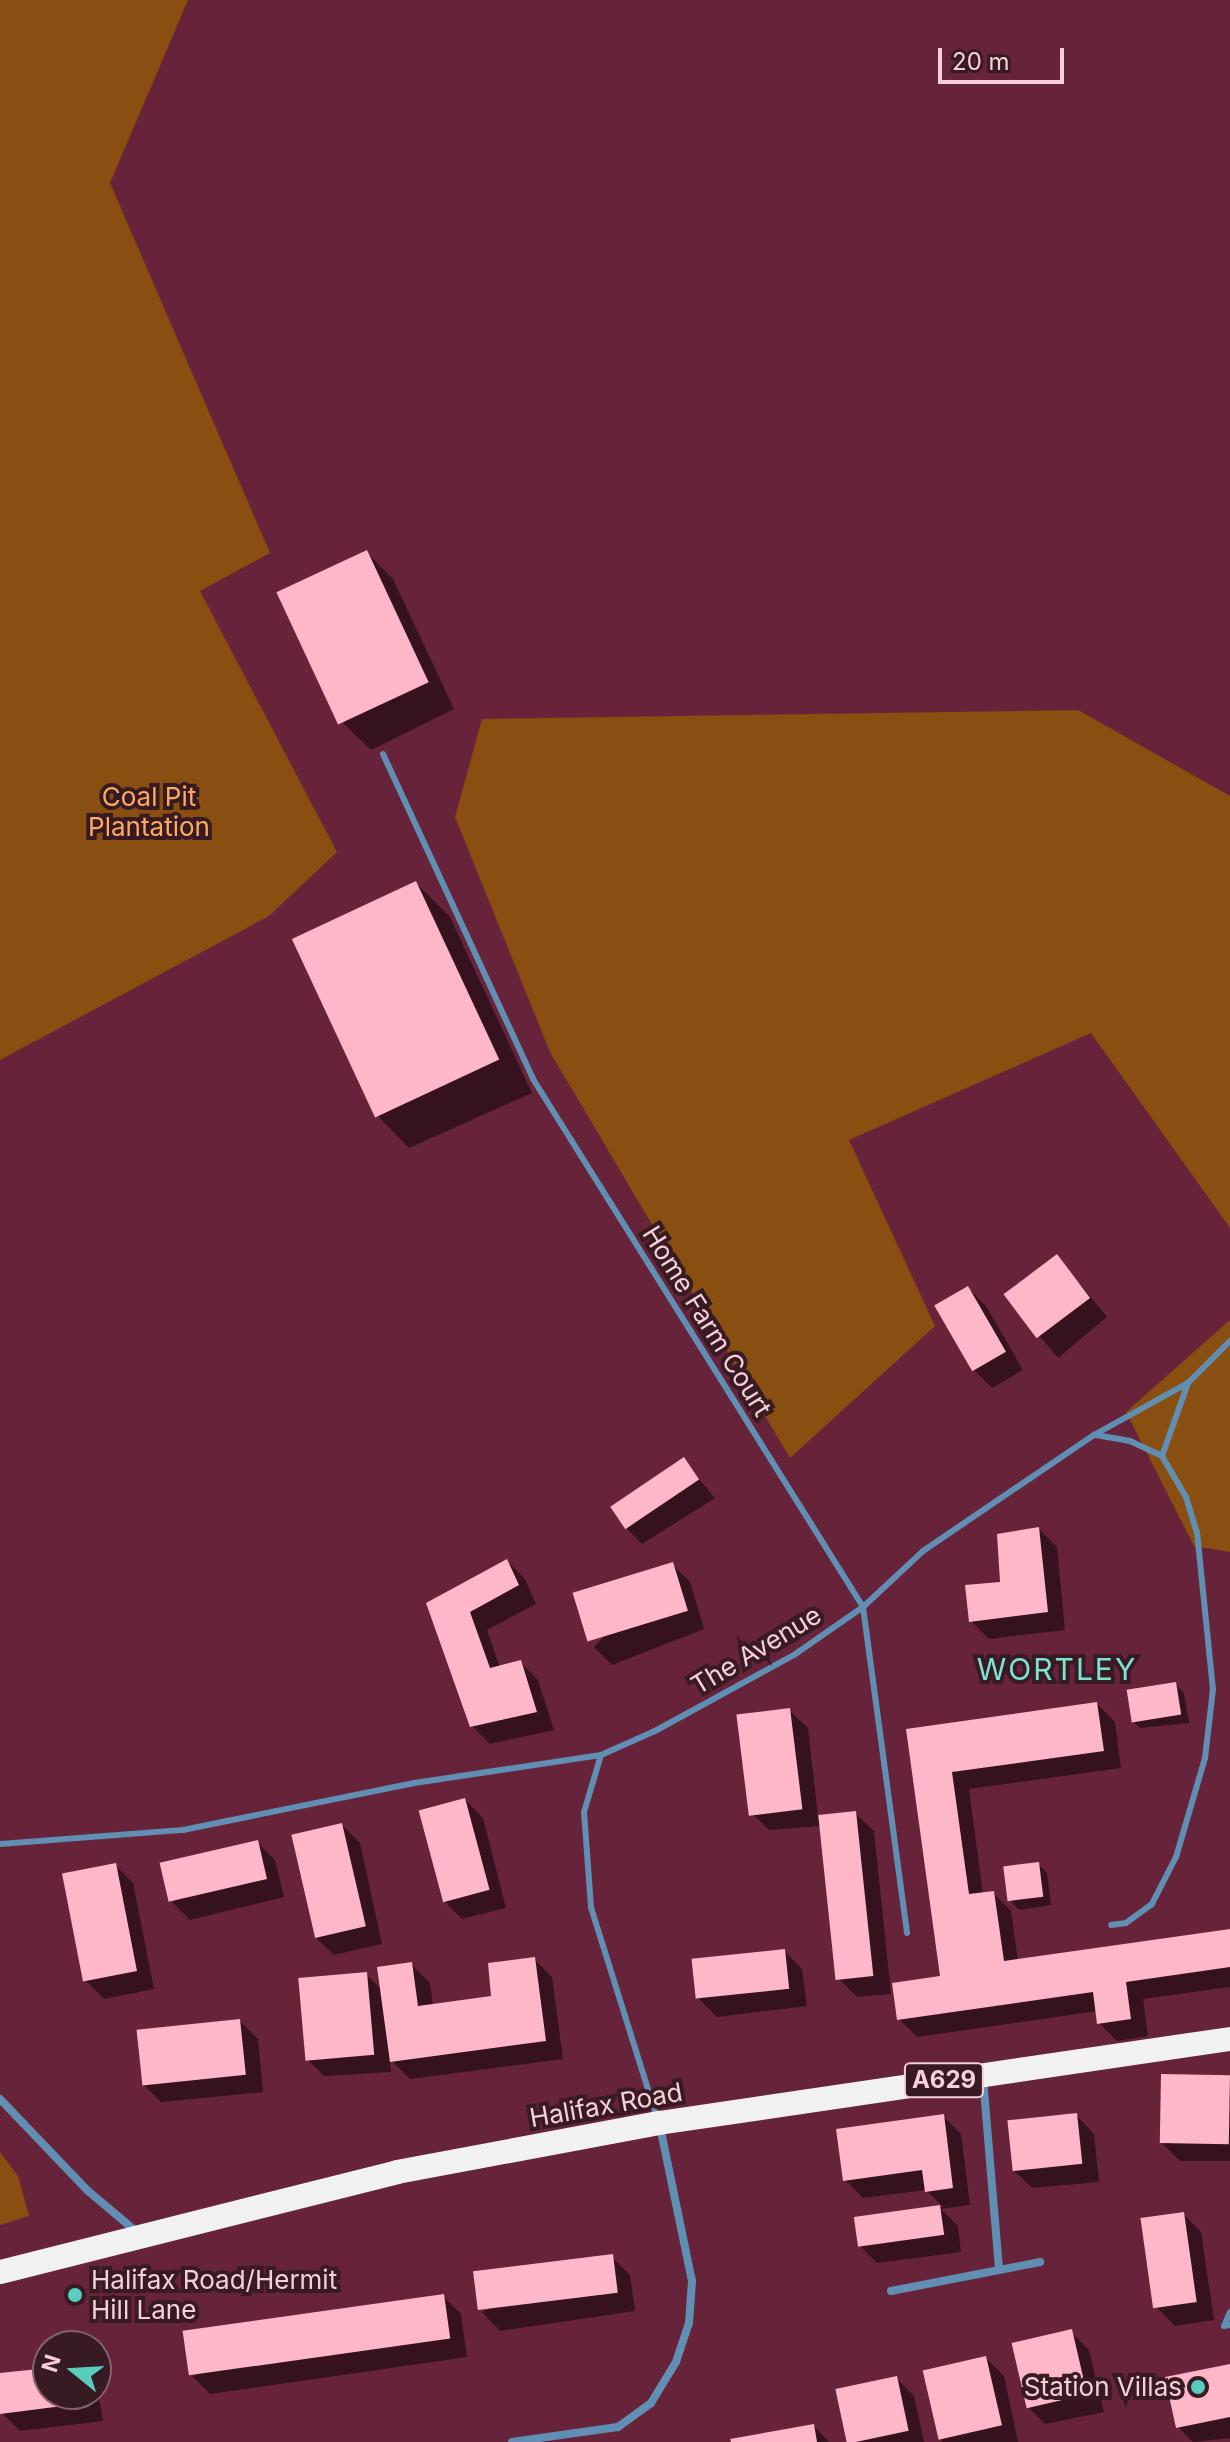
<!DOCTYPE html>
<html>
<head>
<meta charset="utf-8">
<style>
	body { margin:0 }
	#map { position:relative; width:1230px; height:2442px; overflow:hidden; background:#66233a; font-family:Inter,sans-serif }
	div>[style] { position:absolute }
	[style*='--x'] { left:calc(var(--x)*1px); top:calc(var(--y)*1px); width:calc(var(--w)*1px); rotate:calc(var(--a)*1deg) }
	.green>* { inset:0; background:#884f10 }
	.shadow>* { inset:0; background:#0007; transform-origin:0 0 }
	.building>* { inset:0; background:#fdb7c9; transform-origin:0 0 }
	.lane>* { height:6px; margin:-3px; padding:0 3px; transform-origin:3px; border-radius:3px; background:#608fb3 }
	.street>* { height:8px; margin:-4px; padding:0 4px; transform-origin:4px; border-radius:4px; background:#608fb3 }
	.highway>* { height:24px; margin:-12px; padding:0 12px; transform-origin:12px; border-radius:12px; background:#f1f1f1 }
	.dots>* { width:22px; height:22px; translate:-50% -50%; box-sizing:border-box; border:4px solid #381a23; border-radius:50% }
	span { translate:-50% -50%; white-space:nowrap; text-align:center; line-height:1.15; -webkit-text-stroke:8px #381a23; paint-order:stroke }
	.shield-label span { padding:2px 6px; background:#381a23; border:2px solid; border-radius:6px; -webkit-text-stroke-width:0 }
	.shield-label { font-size:24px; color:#f8ced8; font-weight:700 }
	.park-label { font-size:26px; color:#ffab5e }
	.street-label { font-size:26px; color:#f8ced8 }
	.poi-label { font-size:26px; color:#f8ced8 }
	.left { translate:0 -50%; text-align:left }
	.right { translate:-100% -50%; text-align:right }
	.quarter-label { font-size:30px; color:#7ce3d2; letter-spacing:2px }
	.north { position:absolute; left:32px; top:2330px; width:80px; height:80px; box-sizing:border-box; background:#381a23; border:2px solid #85626b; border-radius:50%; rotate:288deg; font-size:22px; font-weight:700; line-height:32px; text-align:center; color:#f8ced8 }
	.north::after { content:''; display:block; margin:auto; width:28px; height:36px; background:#5acebc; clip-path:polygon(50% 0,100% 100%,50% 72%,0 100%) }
	.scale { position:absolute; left:938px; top:48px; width:126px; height:36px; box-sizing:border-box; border:4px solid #f8ced8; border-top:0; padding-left:10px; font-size:24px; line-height:28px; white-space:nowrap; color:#f8ced8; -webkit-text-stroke:6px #381a23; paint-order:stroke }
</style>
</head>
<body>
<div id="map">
	<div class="green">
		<div style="clip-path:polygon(0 0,188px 0,110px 183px,270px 553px,200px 591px,337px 852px,269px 916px,0 1060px)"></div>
		<div style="clip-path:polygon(1078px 710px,1230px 796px,1230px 1228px,1091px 1033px,849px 1140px,935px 1326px,790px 1458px,550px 1052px,455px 817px,482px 719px)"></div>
		<div style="clip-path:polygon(1230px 1320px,1230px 1552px,1194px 1546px,1126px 1412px)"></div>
		<div style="clip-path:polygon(0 2152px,18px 2176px,29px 2216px,0 2225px)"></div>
	</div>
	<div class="shadow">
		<div style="clip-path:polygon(366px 552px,393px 579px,454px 709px,371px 750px,344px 724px)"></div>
		<div style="clip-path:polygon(416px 883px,450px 917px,532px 1093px,409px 1148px,376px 1114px)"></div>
		<div style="left:1057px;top:1257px;width:78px;height:64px;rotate:50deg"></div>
		<div style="clip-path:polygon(968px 1288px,986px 1306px,1023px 1370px,992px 1388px,974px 1370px)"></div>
		<div style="clip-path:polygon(683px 1460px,715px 1498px,642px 1544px,624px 1526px)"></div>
		<div style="clip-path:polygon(1039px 1529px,1057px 1547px,1065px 1630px,989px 1639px,971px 1621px)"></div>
		<div style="clip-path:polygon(507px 1561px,525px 1579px,536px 1604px,487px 1630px,500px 1668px,520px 1662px,538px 1680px,554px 1730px,490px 1744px,472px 1726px,429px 1604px)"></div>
		<div style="clip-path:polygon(672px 1564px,690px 1582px,704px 1629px,612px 1665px,594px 1647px)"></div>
		<div style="clip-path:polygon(1175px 1684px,1184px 1693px,1189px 1723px,1140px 1728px,1131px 1719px)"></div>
		<div style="clip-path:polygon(1097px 1704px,1115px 1722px,1121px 1768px,969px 1789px,983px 1894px,993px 1893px,1011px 1911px,1018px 1961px,1230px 1934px,1230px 1987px,1143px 1999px,1148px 2036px,1117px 2041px,1099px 2023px,1098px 2011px,917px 2037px,899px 2019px,942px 1978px,908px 1730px)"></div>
		<div style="clip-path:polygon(789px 1710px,808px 1728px,818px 1816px,855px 1813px,874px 1831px,891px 1994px,857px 1997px,838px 1978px,821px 1826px,769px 1830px,751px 1812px)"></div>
		<div style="clip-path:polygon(465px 1800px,483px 1818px,506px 1908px,462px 1919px,444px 1901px)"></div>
		<div style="clip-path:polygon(342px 1825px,360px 1843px,382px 1944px,334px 1955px,315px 1937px)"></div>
		<div style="clip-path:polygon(257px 1842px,275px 1860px,284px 1897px,190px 1920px,172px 1902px)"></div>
		<div style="clip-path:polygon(1038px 1864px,1047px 1873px,1051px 1905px,1019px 1910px,1011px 1901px)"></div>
		<div style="clip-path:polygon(115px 1865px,133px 1883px,154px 1989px,104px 1999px,86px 1981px)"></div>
		<div style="clip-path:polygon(784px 1951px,802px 1969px,807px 2006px,717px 2017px,699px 1999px)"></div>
		<div style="clip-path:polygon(534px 1959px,552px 1977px,563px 2059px,410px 2079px,390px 2059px,391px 2072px,324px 2076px,306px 2058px,366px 1974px,382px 1990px,412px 1965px,430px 1983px,433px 2006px,494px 1998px)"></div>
		<div style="clip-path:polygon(240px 2021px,258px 2039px,263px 2092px,161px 2102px,143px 2084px)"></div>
		<div style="clip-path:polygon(1163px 2076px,1230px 2077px,1230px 2161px,1180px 2161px,1162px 2143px)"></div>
		<div style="clip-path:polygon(1076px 2115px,1094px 2134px,1099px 2182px,1032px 2188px,1013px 2170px)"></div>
		<div style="clip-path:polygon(943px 2116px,961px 2134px,970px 2205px,941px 2209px,958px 2226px,961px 2252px,877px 2263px,859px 2245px,856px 2219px,943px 2207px,926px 2190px,863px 2198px,845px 2180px)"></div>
		<div style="clip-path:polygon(1183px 2214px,1201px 2232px,1214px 2320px,1175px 2326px,1157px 2308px)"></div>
		<div style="clip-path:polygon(612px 2257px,630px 2275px,635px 2311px,500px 2331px,482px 2312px)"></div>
		<div style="clip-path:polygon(443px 2296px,461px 2314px,467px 2357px,210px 2394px,192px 2376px)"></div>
		<div style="clip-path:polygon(1071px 2332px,1089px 2350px,1104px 2412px,1045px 2424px,1027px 2406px)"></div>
		<div style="clip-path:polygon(986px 2358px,1004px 2376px,1018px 2442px,943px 2442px,940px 2439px)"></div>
		<div style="clip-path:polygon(1230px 2366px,1230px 2438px,1193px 2442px,1178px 2427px)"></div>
		<div style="clip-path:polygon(48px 2370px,48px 2394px,96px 2394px,96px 2381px,103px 2421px,20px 2431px,2px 2413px,0 2375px)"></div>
		<div style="clip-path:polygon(896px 2378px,914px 2396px,924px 2442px,849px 2442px,838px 2390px)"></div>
		<div style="clip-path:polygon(814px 2426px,829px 2442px,733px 2442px)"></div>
	</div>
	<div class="building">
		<div style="left:367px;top:550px;width:146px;height:100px;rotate:65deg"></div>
		<div style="left:416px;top:881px;width:197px;height:137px;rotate:65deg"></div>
		<div style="left:1057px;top:1254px;width:55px;height:67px;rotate:53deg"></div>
		<div style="left:968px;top:1286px;width:76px;height:39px;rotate:60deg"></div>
		<div style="left:684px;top:1457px;width:27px;height:89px;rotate:56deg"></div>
		<div style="clip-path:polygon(1039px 1527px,1048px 1612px,969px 1622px,965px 1585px,1000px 1582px,997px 1534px)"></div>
		<div style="clip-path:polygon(507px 1559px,519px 1585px,470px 1612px,490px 1668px,521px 1660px,537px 1712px,470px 1727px,426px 1603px)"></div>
		<div style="left:673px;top:1562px;width:51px;height:105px;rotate:73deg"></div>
		<div style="left:1176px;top:1682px;width:33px;height:50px;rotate:81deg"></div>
		<div style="clip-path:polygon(1097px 1702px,1104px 1751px,952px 1772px,969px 1894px,994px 1891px,1004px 1961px,1230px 1929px,1230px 1967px,1126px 1982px,1131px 2019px,1097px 2024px,1093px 1992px,897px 2020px,892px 1983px,940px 1976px,906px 1729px)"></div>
		<div style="left:790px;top:1708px;width:102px;height:54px;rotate:83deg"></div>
		<div style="left:465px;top:1798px;width:95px;height:48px;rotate:75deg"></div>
		<div style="left:856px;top:1811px;width:166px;height:38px;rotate:84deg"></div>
		<div style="left:342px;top:1823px;width:106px;height:52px;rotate:77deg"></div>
		<div style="left:258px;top:1840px;width:40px;height:101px;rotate:77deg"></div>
		<div style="left:1039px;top:1862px;width:35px;height:36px;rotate:83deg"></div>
		<div style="left:116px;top:1863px;width:110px;height:55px;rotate:79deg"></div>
		<div style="left:785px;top:1949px;width:40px;height:94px;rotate:84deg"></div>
		<div style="clip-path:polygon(535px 1957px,546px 2041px,390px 2062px,377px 1967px,412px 1962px,418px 2006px,491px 1996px,488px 1963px)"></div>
		<div style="left:367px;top:1972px;width:83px;height:69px;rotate:85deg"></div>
		<div style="left:240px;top:2019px;width:56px;height:104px;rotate:84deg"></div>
		<div style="left:1161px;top:2074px;width:69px;height:69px;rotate:1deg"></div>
		<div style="left:1077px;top:2113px;width:51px;height:70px;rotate:84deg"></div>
		<div style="clip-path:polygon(944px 2114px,953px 2188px,925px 2192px,922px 2170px,843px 2181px,836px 2129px)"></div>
		<div style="left:940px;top:2205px;width:30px;height:87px;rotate:82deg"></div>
		<div style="left:1184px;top:2212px;width:91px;height:44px;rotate:82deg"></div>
		<div style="left:613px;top:2254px;width:39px;height:141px;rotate:83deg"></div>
		<div style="left:444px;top:2294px;width:45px;height:264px;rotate:82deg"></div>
		<div style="left:1072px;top:2329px;width:67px;height:62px;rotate:77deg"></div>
		<div style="left:986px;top:2356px;width:71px;height:65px;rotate:77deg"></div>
		<div style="clip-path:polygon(1230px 2364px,1230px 2417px,1176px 2428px,1165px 2377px)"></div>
		<div style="clip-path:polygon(48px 2368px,48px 2394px,85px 2394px,86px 2403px,0 2414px,0 2373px)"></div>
		<div style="left:897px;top:2376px;width:56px;height:63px;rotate:78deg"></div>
		<div style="clip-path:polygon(814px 2424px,817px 2442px,731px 2442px,730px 2439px)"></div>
	</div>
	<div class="lane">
		<div style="--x:383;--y:754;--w:358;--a:65.2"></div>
		<div style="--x:533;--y:1079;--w:623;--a:57.99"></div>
		<div style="--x:863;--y:1607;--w:329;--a:82.3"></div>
		<div style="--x:1096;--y:1435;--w:35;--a:10"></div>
		<div style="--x:1130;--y:1441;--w:35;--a:25"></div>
		<div style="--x:1162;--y:1456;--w:48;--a:59.7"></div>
		<div style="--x:1186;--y:1497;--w:37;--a:73"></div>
		<div style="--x:1197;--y:1532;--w:158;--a:84.2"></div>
		<div style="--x:1213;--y:1689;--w:69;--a:96.6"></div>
		<div style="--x:1205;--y:1758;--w:103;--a:106.3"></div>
		<div style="--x:1176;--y:1857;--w:53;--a:117.1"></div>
		<div style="--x:1152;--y:1904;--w:32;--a:144"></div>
		<div style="--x:1126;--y:1923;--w:15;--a:172"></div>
		<div style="--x:1162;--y:1456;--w:77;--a:-70.4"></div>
		<div style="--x:0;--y:1844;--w:184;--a:-4.4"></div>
		<div style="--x:183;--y:1830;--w:236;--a:-11.5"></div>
		<div style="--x:414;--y:1783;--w:189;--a:-8.5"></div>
		<div style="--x:657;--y:2118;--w:221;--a:-107.4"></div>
		<div style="--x:591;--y:1907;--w:95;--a:-94.2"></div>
		<div style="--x:584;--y:1812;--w:59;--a:-73.4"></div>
		<div style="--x:601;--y:1755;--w:59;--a:-24"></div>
		<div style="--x:655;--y:1731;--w:158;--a:-28.7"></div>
		<div style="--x:794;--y:1655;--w:84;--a:-34.8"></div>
		<div style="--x:863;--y:1607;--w:82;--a:-43"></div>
		<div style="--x:923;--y:1551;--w:207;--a:-34.2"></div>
		<div style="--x:1094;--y:1435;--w:107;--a:-29"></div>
		<div style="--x:1188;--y:1383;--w:59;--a:-45"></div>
		<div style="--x:1230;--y:2312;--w:15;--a:113"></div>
		<div style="--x:1224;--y:2326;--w:6;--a:-9"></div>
	</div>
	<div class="street">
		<div style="--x:983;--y:2078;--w:192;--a:85.2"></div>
		<div style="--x:0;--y:2099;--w:126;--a:46.3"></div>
		<div style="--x:87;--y:2190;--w:68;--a:40.2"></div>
		<div style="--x:891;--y:2291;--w:152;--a:-11"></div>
		<div style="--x:512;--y:2442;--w:107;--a:-8.1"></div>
		<div style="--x:618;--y:2427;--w:41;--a:-36"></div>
		<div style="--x:651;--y:2403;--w:48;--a:-58.6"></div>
		<div style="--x:676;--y:2362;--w:41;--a:-71.6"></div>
		<div style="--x:689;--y:2323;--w:42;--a:-85.9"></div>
		<div style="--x:692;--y:2281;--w:157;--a:-101.7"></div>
	</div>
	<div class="highway">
		<div style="--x:0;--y:2272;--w:409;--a:-14.1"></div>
		<div style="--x:397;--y:2172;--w:267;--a:-10.6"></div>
		<div style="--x:659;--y:2123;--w:577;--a:-8.37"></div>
	</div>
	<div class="dots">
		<div style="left:75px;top:2295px;background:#5acebc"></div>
		<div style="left:1198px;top:2387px;background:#5acebc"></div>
	</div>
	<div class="shield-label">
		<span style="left:944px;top:2080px">A629</span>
	</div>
	<div class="park-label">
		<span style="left:149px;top:812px">Coal Pit<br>Plantation</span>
	</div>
	<div class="street-label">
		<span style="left:707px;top:1321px;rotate:58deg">Home Farm Court</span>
		<span style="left:756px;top:1650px;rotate:-31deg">The Avenue</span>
		<span style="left:606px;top:2105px;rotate:-10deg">Halifax Road</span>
	</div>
	<div class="poi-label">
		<span class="left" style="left:91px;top:2295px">Halifax Road/Hermit<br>Hill Lane</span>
		<span class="right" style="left:1182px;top:2387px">Station Villas</span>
	</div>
	<div class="quarter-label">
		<span style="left:1057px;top:1669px">WORTLEY</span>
	</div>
	<div class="north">N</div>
	<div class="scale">20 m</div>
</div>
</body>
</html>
